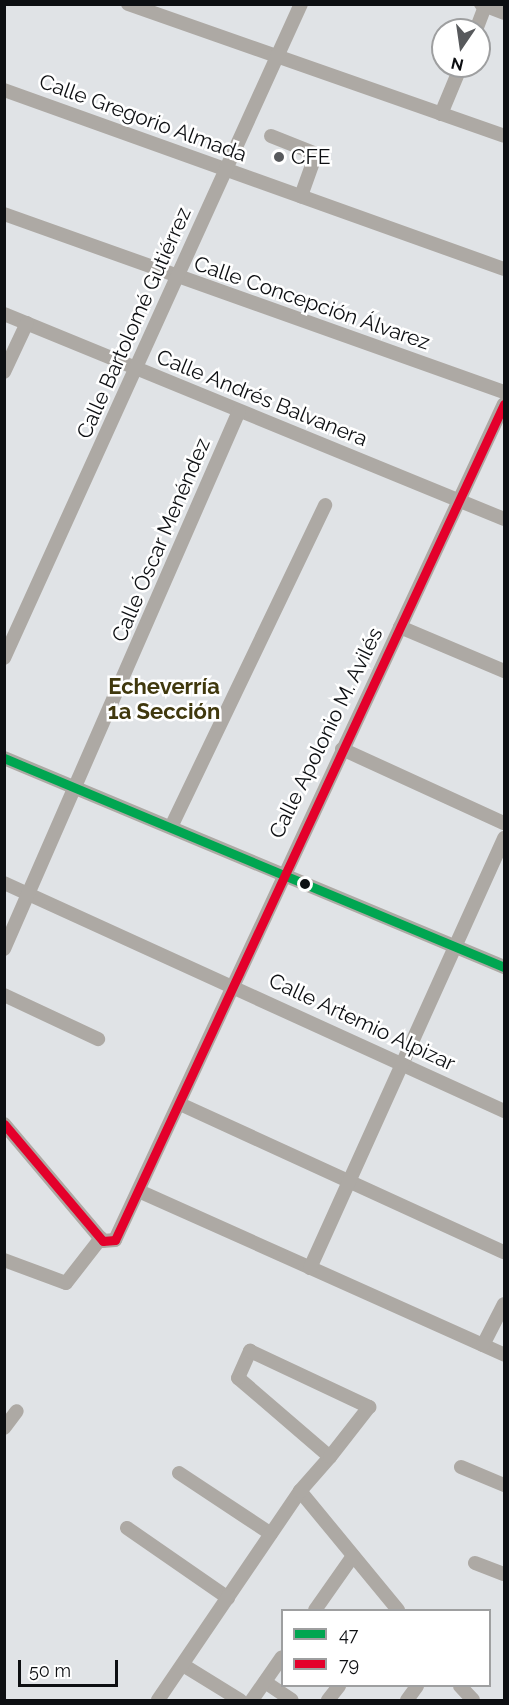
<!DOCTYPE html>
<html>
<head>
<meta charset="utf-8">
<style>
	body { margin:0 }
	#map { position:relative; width:509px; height:1705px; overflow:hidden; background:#e0e3e6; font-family:Raleway,sans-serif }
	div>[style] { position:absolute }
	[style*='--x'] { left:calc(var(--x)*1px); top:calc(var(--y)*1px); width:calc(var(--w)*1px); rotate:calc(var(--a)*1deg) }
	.minor>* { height:14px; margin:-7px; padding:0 7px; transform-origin:7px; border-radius:7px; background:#ada9a4 }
	.bus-1>* { height:9px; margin:-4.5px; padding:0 4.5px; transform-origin:4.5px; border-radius:4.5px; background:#00a651 }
	.bus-2>* { height:9px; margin:-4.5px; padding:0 4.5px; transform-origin:4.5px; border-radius:4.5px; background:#e4002b }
	.dots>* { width:16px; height:16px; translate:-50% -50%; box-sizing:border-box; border:3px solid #fff; border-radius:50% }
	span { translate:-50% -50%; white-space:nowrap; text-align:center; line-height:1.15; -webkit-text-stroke:5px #fff; paint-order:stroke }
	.street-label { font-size:21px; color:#0d0f12 }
	.poi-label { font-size:21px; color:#0d0f12 }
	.left { translate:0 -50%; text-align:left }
	.neighbourhood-label { font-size:22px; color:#40380d; font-weight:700 }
	.frame { position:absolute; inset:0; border:6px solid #0d0f12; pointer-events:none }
	.legend { position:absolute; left:281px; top:1609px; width:210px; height:78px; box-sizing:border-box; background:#fff; border:2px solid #9e9fa0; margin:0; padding:8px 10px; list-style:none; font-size:18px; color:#0d0f12 }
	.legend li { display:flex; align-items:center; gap:12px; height:30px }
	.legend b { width:30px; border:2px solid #9e9fa0 }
	.north { position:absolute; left:431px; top:18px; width:60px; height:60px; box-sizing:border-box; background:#fff; border:2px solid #9e9fa0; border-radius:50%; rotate:193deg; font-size:16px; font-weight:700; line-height:24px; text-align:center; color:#0d0f12 }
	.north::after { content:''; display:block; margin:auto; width:21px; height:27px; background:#57595c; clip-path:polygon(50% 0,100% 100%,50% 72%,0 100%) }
	.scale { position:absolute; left:18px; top:1660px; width:100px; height:27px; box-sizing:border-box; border:3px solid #0d0f12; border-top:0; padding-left:8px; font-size:18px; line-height:21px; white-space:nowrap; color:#0d0f12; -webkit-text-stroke:4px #fff; paint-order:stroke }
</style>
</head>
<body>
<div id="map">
	<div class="minor">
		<div style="--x:128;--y:4;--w:398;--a:19.3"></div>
		<div style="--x:481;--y:4;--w:25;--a:21"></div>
		<div style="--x:476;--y:30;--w:28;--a:-69"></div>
		<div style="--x:4;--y:90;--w:531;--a:19.7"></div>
		<div style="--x:441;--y:114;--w:52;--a:-67.4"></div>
		<div style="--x:271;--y:136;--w:48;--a:21.8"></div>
		<div style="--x:316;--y:154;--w:45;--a:109.7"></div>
		<div style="--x:4;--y:214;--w:531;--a:19.6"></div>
		<div style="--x:4;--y:314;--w:540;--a:22.29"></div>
		<div style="--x:4;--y:372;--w:54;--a:-64.9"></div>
		<div style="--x:400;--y:627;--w:113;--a:22.9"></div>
		<div style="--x:4;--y:658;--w:718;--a:-65.58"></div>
		<div style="--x:342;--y:749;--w:178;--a:24.6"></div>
		<div style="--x:4;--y:758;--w:542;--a:22.68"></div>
		<div style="--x:171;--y:827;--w:357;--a:-64.4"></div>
		<div style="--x:4;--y:883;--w:550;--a:24.51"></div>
		<div style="--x:4;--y:949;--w:587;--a:-66.4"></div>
		<div style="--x:4;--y:995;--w:104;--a:25.1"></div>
		<div style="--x:180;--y:1104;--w:356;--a:24.6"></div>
		<div style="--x:4;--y:1124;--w:153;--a:49.8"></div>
		<div style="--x:103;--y:1241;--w:12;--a:-5"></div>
		<div style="--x:115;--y:1240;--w:922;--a:-65.05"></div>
		<div style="--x:141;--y:1192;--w:398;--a:24.1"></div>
		<div style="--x:4;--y:1260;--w:66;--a:20.4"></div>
		<div style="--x:66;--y:1283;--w:57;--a:-52.1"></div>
		<div style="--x:310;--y:1268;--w:472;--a:-65.7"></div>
		<div style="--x:483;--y:1345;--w:46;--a:-62.9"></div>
		<div style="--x:4;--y:1428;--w:21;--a:-53"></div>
		<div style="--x:461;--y:1467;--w:47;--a:22.7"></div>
		<div style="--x:179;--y:1473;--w:110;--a:33.5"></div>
		<div style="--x:300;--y:1491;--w:154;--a:50.5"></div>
		<div style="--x:127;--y:1528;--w:123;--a:34.7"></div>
		<div style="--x:475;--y:1563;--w:31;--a:21"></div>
		<div style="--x:315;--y:1610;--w:66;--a:-54.9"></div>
		<div style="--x:183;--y:1665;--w:67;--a:31.6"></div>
		<div style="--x:265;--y:1682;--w:32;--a:34"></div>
		<div style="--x:460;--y:1686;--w:19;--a:47"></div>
		<div style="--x:158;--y:1700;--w:253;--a:-55.8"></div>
		<div style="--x:300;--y:1491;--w:45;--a:-48.6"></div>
		<div style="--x:330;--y:1457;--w:121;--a:-139.3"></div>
		<div style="--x:238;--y:1378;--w:30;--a:-66"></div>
		<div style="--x:250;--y:1351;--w:132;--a:25.2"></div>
		<div style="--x:369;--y:1407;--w:63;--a:128"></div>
		<div style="--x:252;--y:1700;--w:52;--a:-55.1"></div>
		<div style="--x:328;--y:1700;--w:18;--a:-52"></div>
		<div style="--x:407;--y:1700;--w:17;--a:-54"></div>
	</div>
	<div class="bus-1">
		<div style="--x:4;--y:758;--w:542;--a:22.68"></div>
	</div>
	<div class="bus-2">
		<div style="--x:4;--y:1124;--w:153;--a:49.8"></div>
		<div style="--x:103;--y:1241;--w:12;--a:-5"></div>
		<div style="--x:115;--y:1240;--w:922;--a:-65.05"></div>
	</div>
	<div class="dots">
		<div style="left:279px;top:157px;background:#57595c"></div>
		<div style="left:305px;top:884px;background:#0d0f12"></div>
	</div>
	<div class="street-label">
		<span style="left:143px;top:118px;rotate:20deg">Calle Gregorio Almada</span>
		<span style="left:312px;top:303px;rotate:19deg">Calle Concepción Álvarez</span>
		<span style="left:134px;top:323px;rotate:-66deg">Calle Bartolomé Gutiérrez</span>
		<span style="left:262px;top:398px;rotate:22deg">Calle Andrés Balvanera</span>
		<span style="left:161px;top:540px;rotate:-67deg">Calle Óscar Menéndez</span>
		<span style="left:326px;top:733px;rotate:-64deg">Calle Apolonio M. Avilés</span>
		<span style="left:362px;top:1022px;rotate:25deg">Calle Artemio Alpizar</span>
	</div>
	<div class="poi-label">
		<span class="left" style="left:291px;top:157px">CFE</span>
	</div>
	<div class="neighbourhood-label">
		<span style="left:164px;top:699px">Echeverría<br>1a Sección</span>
	</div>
	<div class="frame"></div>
	<ul class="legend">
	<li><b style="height:8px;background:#00a651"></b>47</li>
	<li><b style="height:8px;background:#e4002b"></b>79</li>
	</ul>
	<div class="north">N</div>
	<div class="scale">50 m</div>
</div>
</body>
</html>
